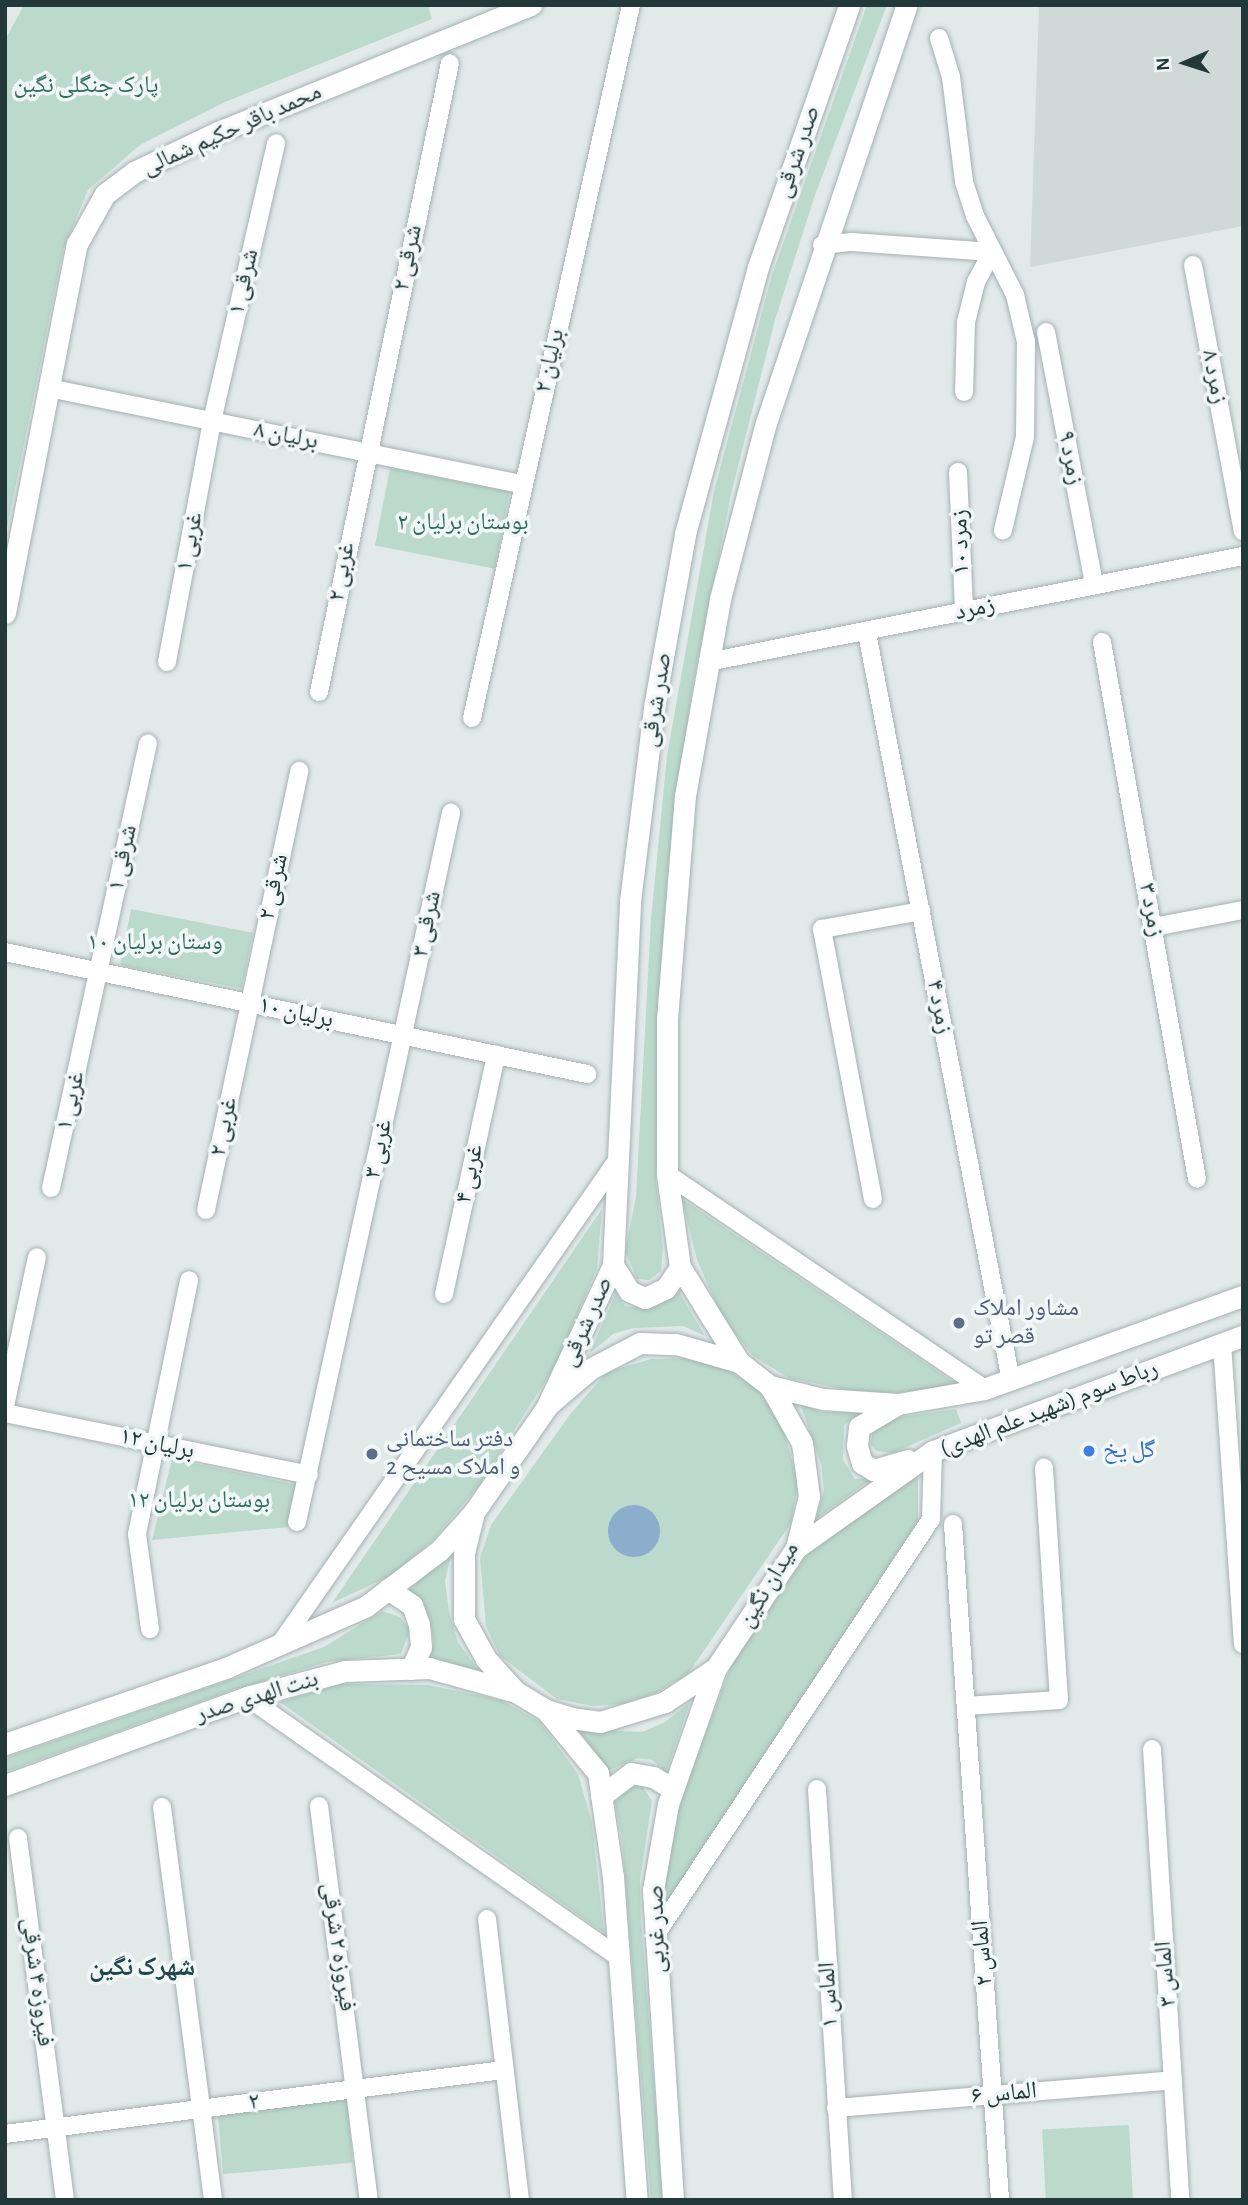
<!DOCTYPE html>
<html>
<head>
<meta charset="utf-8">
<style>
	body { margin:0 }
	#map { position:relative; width:1248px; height:2205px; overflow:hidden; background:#e1eae9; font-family:"Alegreya Sans","Noto Naskh Arabic",sans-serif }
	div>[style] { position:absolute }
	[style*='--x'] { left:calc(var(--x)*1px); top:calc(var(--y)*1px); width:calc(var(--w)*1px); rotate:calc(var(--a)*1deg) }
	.built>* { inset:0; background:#cfdad8 }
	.green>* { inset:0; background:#bbdacd; transform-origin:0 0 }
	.water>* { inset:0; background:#8caecc }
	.round { border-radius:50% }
	.roads { filter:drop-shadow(0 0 2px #a4b1b1) drop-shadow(0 0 2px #a4b1b1) }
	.minor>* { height:18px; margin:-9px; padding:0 9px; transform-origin:9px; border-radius:9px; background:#fff }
	.tertiary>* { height:21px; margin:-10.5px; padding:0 10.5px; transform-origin:10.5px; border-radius:10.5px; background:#fff }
	.secondary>* { height:21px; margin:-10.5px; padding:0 10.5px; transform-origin:10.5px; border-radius:10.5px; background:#fff }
	.dots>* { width:19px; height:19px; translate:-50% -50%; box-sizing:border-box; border:4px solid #f1f7f6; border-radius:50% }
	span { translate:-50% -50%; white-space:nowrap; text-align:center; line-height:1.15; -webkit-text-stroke:7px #f1f7f6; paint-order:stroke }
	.park-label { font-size:24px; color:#306d5b }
	.street-label { font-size:24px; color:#223839 }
	.service-label { font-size:24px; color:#4e5e75 }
	.left { translate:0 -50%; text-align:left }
	.shop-label { font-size:24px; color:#366cbe }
	.neighbourhood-label { font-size:26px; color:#20474a; font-weight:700 }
	.frame { position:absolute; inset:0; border:7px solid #223839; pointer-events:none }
	.north { position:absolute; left:1150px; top:28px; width:70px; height:70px; -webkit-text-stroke:5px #f1f7f6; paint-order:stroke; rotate:267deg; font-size:19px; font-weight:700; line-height:28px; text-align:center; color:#223839 }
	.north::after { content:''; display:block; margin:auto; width:24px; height:32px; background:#223839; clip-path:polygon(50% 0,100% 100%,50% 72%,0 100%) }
</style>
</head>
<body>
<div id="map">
	<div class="built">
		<div style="clip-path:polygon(1039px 5px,1243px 5px,1243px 226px,1030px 267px)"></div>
	</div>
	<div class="green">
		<div style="clip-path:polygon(24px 5px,428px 5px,432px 19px,225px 102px,140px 145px,88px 190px,63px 250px,5px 539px,5px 40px)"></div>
		<div style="clip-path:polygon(867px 5px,887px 5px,815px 195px,775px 320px,732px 490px,693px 684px,668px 867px,659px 994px,656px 1183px,663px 1250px,661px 1271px,649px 1280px,637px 1279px,625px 1251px,636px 1197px,651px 919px,667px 756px,714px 491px,772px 275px)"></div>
		<div style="left:390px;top:468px;width:122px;height:79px;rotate:11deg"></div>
		<div style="left:131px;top:909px;width:124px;height:57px;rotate:11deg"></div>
		<div style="clip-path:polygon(682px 1199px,958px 1385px,896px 1393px,848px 1390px,789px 1378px,753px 1356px,723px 1318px,697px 1260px)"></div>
		<div style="clip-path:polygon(602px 1209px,597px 1268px,558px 1361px,480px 1484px,433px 1540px,392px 1575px,332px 1603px)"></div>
		<div style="clip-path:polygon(679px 1292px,705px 1336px,683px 1326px,633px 1328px,613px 1334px,589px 1354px,616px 1293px,625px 1306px,643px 1308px,657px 1306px)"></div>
		<div style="clip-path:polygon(evenodd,689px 1358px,730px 1371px,754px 1386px,781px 1420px,798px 1483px,791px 1523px,688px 1674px,656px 1693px,621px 1704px,593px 1706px,557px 1699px,500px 1656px,486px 1626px,480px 1558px,491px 1525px,571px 1413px,607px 1372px,651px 1359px,689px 1358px,645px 1507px,657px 1518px,651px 1551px,635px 1557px,645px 1507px)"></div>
		<div style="clip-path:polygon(800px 1403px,820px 1412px,861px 1413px,844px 1425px,843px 1460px,855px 1479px,873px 1478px,816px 1519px,824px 1490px,821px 1464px)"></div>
		<div style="clip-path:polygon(956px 1409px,961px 1423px,893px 1453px,876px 1451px,871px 1444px,873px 1426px,888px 1419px)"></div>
		<div style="clip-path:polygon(172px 1459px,298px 1485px,288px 1527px,152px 1540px)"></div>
		<div style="clip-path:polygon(918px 1470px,918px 1521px,664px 1907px,666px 1866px,683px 1792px,732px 1664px,806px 1556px)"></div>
		<div style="clip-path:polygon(452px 1551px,445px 1581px,449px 1612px,458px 1642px,478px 1670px,428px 1657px,434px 1642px,430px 1621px,408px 1591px)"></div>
		<div style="clip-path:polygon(382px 1611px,400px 1617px,410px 1630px,401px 1654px,327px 1662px,233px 1690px,5px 1772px,5px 1758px,324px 1647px)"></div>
		<div style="clip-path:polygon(342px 1684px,428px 1685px,501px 1700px,540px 1722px,578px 1774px,592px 1823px,604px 1933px,280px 1702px)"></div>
		<div style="clip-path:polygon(690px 1702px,666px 1772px,652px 1760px,638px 1758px,606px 1772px,579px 1729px,642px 1732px,665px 1722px)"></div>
		<div style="clip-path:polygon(627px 1786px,643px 1787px,652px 1801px,640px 1880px,641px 1920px,663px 2200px,651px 2200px,622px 1838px,615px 1803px)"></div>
		<div style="left:347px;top:2099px;width:64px;height:130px;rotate:85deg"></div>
		<div style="left:1129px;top:2125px;width:75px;height:87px;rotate:87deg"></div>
	</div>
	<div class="water">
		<div class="round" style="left:608px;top:1505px;width:52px;height:52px"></div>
	</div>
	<div class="roads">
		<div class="minor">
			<div style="--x:939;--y:38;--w:41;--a:72.9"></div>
			<div style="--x:951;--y:77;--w:106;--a:82.9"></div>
			<div style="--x:964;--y:182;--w:36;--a:72"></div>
			<div style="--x:975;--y:216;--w:89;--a:63.1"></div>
			<div style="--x:1015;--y:295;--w:48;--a:76.8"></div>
			<div style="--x:1026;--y:342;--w:95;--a:90.6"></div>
			<div style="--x:1025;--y:437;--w:96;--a:103.3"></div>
			<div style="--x:822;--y:245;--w:30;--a:-6"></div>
			<div style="--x:852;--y:242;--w:140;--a:4.1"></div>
			<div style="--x:992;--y:252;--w:34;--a:118"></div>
			<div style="--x:976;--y:282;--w:41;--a:104"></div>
			<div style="--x:966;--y:322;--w:70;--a:91.6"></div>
			<div style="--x:1193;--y:265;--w:271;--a:79.4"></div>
			<div style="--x:1046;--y:332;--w:257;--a:79.2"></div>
			<div style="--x:49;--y:388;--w:483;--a:11.5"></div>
			<div style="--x:958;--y:472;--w:140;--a:87.5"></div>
			<div style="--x:867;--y:633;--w:762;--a:79.1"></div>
			<div style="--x:1102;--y:642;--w:545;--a:79.97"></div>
			<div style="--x:167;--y:662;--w:245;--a:-79.4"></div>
			<div style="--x:212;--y:421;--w:285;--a:-77"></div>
			<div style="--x:708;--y:662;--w:545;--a:-11.21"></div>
			<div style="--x:319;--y:692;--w:642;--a:-78.24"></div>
			<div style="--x:472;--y:718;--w:731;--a:-77.43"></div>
			<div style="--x:1154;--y:927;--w:91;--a:-10.8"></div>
			<div style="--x:5;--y:952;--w:595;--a:11.84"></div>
			<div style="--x:667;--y:1174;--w:383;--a:34.1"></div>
			<div style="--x:51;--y:1188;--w:455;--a:-77.7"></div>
			<div style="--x:873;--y:1199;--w:275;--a:-100.7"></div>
			<div style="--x:822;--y:929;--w:101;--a:-10.3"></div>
			<div style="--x:206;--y:1210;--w:449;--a:-78"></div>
			<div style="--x:444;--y:1294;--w:245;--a:-77.7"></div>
			<div style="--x:1222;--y:1344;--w:301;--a:86"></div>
			<div style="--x:5;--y:1406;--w:152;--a:-77.9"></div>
			<div style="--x:5;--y:1413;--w:310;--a:11.5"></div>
			<div style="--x:297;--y:1522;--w:726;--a:-77.75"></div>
			<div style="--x:953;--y:1524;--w:678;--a:86.02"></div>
			<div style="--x:150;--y:1629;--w:96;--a:-97.8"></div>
			<div style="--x:137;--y:1534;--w:259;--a:-78.4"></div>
			<div style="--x:278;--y:1647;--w:595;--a:-55.13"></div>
			<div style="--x:247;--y:1697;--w:455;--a:35"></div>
			<div style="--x:966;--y:1706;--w:93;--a:-3.7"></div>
			<div style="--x:1059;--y:1700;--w:233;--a:-93.7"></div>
			<div style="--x:1152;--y:1749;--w:452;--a:86.4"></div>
			<div style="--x:817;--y:1789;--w:412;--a:86.4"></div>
			<div style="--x:319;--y:1806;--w:397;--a:82.8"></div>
			<div style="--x:162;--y:1807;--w:396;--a:82.6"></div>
			<div style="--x:18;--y:1838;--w:365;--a:82.6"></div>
			<div style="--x:487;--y:1919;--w:283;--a:83.3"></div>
			<div style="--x:655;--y:1936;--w:500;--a:-56.5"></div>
			<div style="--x:931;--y:1519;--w:68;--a:-88.3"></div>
			<div style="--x:836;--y:2108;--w:338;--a:-4.7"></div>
			<div style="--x:5;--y:2134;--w:502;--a:-7.32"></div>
		</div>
		<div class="tertiary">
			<div style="--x:5;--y:613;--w:376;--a:-79"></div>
			<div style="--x:77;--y:244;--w:57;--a:-60.8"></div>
			<div style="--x:105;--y:194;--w:36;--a:-37"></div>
			<div style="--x:134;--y:172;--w:93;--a:-25.5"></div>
			<div style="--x:218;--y:132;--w:338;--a:-22.1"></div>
			<div style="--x:613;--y:1265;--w:31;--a:58"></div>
			<div style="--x:629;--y:1291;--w:17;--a:24"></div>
			<div style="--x:645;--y:1298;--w:23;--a:-25"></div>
			<div style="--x:666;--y:1288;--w:25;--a:-56"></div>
			<div style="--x:739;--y:1362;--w:112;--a:-121.8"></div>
			<div style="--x:680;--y:1267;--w:94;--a:-98"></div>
			<div style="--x:667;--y:1174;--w:155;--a:-90"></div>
			<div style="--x:667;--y:1019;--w:224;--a:-85.4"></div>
			<div style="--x:685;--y:796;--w:200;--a:-79.9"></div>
			<div style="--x:720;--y:599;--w:182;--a:-75.4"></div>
			<div style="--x:766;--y:423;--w:441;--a:-71.4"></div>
			<div style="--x:548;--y:1404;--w:153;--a:-64.9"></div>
			<div style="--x:613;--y:1265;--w:364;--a:-87.3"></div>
			<div style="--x:630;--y:901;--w:195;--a:-82.9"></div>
			<div style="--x:654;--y:707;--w:176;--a:-79.8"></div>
			<div style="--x:685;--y:534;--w:277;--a:-74.7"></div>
			<div style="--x:758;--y:267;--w:277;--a:-70.8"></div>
			<div style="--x:388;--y:1589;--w:29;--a:34"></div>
			<div style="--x:412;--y:1605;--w:20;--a:70"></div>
			<div style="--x:419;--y:1624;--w:23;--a:85"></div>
			<div style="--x:421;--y:1647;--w:24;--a:114"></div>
			<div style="--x:5;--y:1744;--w:236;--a:-19"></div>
			<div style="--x:228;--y:1667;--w:150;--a:-23.7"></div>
			<div style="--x:365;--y:1607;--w:94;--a:-37.2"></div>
			<div style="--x:440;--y:1550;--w:51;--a:-48.2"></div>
			<div style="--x:5;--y:1785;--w:258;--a:-20"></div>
			<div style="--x:247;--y:1697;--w:101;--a:-14.9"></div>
			<div style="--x:345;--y:1671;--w:84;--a:-2"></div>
			<div style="--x:429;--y:1668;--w:90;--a:15.4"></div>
		</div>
		<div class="secondary">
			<div style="--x:640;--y:1343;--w:36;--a:2"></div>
			<div style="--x:676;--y:1344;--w:66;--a:15.9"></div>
			<div style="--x:739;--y:1362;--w:39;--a:38"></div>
			<div style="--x:770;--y:1386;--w:65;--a:60.7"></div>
			<div style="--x:802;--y:1443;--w:53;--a:82.5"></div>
			<div style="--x:809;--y:1496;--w:54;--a:104"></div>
			<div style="--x:796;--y:1548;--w:144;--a:123.7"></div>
			<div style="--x:716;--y:1668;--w:61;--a:146.3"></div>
			<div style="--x:665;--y:1702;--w:68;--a:162.9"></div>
			<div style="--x:600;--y:1722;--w:28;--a:-172"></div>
			<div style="--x:572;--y:1718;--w:27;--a:-163"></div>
			<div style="--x:546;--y:1710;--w:35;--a:-149"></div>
			<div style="--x:516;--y:1692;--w:45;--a:-132.3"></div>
			<div style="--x:486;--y:1659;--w:46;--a:-118.8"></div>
			<div style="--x:464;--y:1619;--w:66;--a:-90"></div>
			<div style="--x:464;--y:1553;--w:42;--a:-76.3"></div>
			<div style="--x:474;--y:1512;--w:130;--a:-55.3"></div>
			<div style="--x:548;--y:1405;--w:55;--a:-40.6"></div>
			<div style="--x:590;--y:1369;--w:56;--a:-27.5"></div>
			<div style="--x:770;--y:1386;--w:55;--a:13.8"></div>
			<div style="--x:823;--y:1399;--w:75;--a:3.8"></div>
			<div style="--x:898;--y:1404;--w:87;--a:-9.9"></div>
			<div style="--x:984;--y:1389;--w:275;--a:-19.8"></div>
			<div style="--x:898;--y:1404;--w:45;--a:149.5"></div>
			<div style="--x:859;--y:1427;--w:19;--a:96"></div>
			<div style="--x:857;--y:1446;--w:18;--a:74"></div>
			<div style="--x:862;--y:1463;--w:13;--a:32"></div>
			<div style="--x:873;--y:1470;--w:36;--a:-16"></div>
			<div style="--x:796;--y:1548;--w:168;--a:-35.3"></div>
			<div style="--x:933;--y:1451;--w:331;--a:-20.4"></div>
			<div style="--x:546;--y:1710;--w:82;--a:50.5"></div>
			<div style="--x:598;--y:1773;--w:105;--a:81.8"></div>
			<div style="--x:613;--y:1877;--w:324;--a:85.8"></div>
			<div style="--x:601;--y:1796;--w:38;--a:-37"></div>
			<div style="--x:631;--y:1773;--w:22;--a:10"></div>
			<div style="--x:653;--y:1777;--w:23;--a:31"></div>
			<div style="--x:673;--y:2200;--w:311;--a:-93.7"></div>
			<div style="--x:653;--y:1890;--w:87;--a:-80.1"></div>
			<div style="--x:668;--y:1804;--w:144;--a:-70.6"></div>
		</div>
	</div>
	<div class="dots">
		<div style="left:959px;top:1323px;background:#5c6f8a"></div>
		<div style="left:1089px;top:1451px;background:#3f7fe0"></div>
		<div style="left:372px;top:1454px;background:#5c6f8a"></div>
	</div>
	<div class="park-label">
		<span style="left:86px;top:86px">پارک جنگلی نگین</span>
		<span style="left:463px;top:523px">بوستان برلیان ۲</span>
		<span style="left:155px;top:943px">وستان برلیان ۱۰</span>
		<span style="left:199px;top:1501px">بوستان برلیان ۱۲</span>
	</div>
	<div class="street-label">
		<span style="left:232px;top:130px;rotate:-24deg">محمد باقر حکیم شمالی</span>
		<span style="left:798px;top:152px;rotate:-71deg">صدر شرقی</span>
		<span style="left:408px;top:258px;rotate:-78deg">۲ شرقی</span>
		<span style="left:244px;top:282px;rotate:-77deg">۱ شرقی</span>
		<span style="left:550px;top:361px;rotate:-77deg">برلیان ۲</span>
		<span style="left:1214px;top:377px;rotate:79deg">زمرد ۸</span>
		<span style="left:286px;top:436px;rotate:11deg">برلیان ۸</span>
		<span style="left:1070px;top:458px;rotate:79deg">زمرد ۹</span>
		<span style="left:190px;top:542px;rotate:-79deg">۱ غربی</span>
		<span style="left:961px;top:542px;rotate:-92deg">زمرد ۱۰</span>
		<span style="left:342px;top:572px;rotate:-79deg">۲ غربی</span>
		<span style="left:975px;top:609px;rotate:-12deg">زمرد</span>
		<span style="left:657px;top:700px;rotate:-81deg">صدر شرقی</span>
		<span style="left:123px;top:858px;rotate:-78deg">۱ شرقی</span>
		<span style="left:274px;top:887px;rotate:-78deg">۲ شرقی</span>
		<span style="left:1151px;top:910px;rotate:80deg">زمرد ۳</span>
		<span style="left:427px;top:924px;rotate:-78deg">۳ شرقی</span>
		<span style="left:939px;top:1007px;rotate:79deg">زمرد ۴</span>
		<span style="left:296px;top:1013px;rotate:12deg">برلیان ۱۰</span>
		<span style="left:71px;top:1101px;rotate:-77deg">۱ غربی</span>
		<span style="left:224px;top:1127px;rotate:-78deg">۲ غربی</span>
		<span style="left:379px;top:1149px;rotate:-78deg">۳ غربی</span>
		<span style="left:470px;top:1174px;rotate:-78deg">۴ غربی</span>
		<span style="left:587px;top:1322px;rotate:-66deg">صدر شرقی</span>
		<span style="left:1049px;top:1409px;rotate:-21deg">رباط سوم (شهید علم الهدی)</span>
		<span style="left:157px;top:1444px;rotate:12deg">برلیان ۱۲</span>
		<span style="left:769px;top:1585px;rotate:-59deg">میدان نگین</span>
		<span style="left:257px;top:1697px;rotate:-17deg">بنت الهدی صدر</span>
		<span style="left:657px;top:1929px;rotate:-91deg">صدر غربی</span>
		<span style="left:338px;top:1947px;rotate:82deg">فیروزه ۲ شرقی</span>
		<span style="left:983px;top:1953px;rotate:-94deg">الماس ۲</span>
		<span style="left:1166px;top:1974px;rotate:-94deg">الماس ۳</span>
		<span style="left:37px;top:1982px;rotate:83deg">فیروزه ۴ شرقی</span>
		<span style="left:829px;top:1995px;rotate:-93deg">الماس ۱</span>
		<span style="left:1004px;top:2094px;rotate:-5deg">الماس ۶</span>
		<span style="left:254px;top:2102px;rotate:-7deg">۲</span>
	</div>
	<div class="service-label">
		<span class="left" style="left:973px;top:1323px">مشاور املاک<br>قصر تو</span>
		<span class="left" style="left:386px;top:1454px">دفتر ساختمانی<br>و املاک مسیح 2</span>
	</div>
	<div class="shop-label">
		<span class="left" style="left:1103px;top:1451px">گل یخ</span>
	</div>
	<div class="neighbourhood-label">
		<span style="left:142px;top:1968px">شهرک نگین</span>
	</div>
	<div class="frame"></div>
	<div class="north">N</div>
</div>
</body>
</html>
